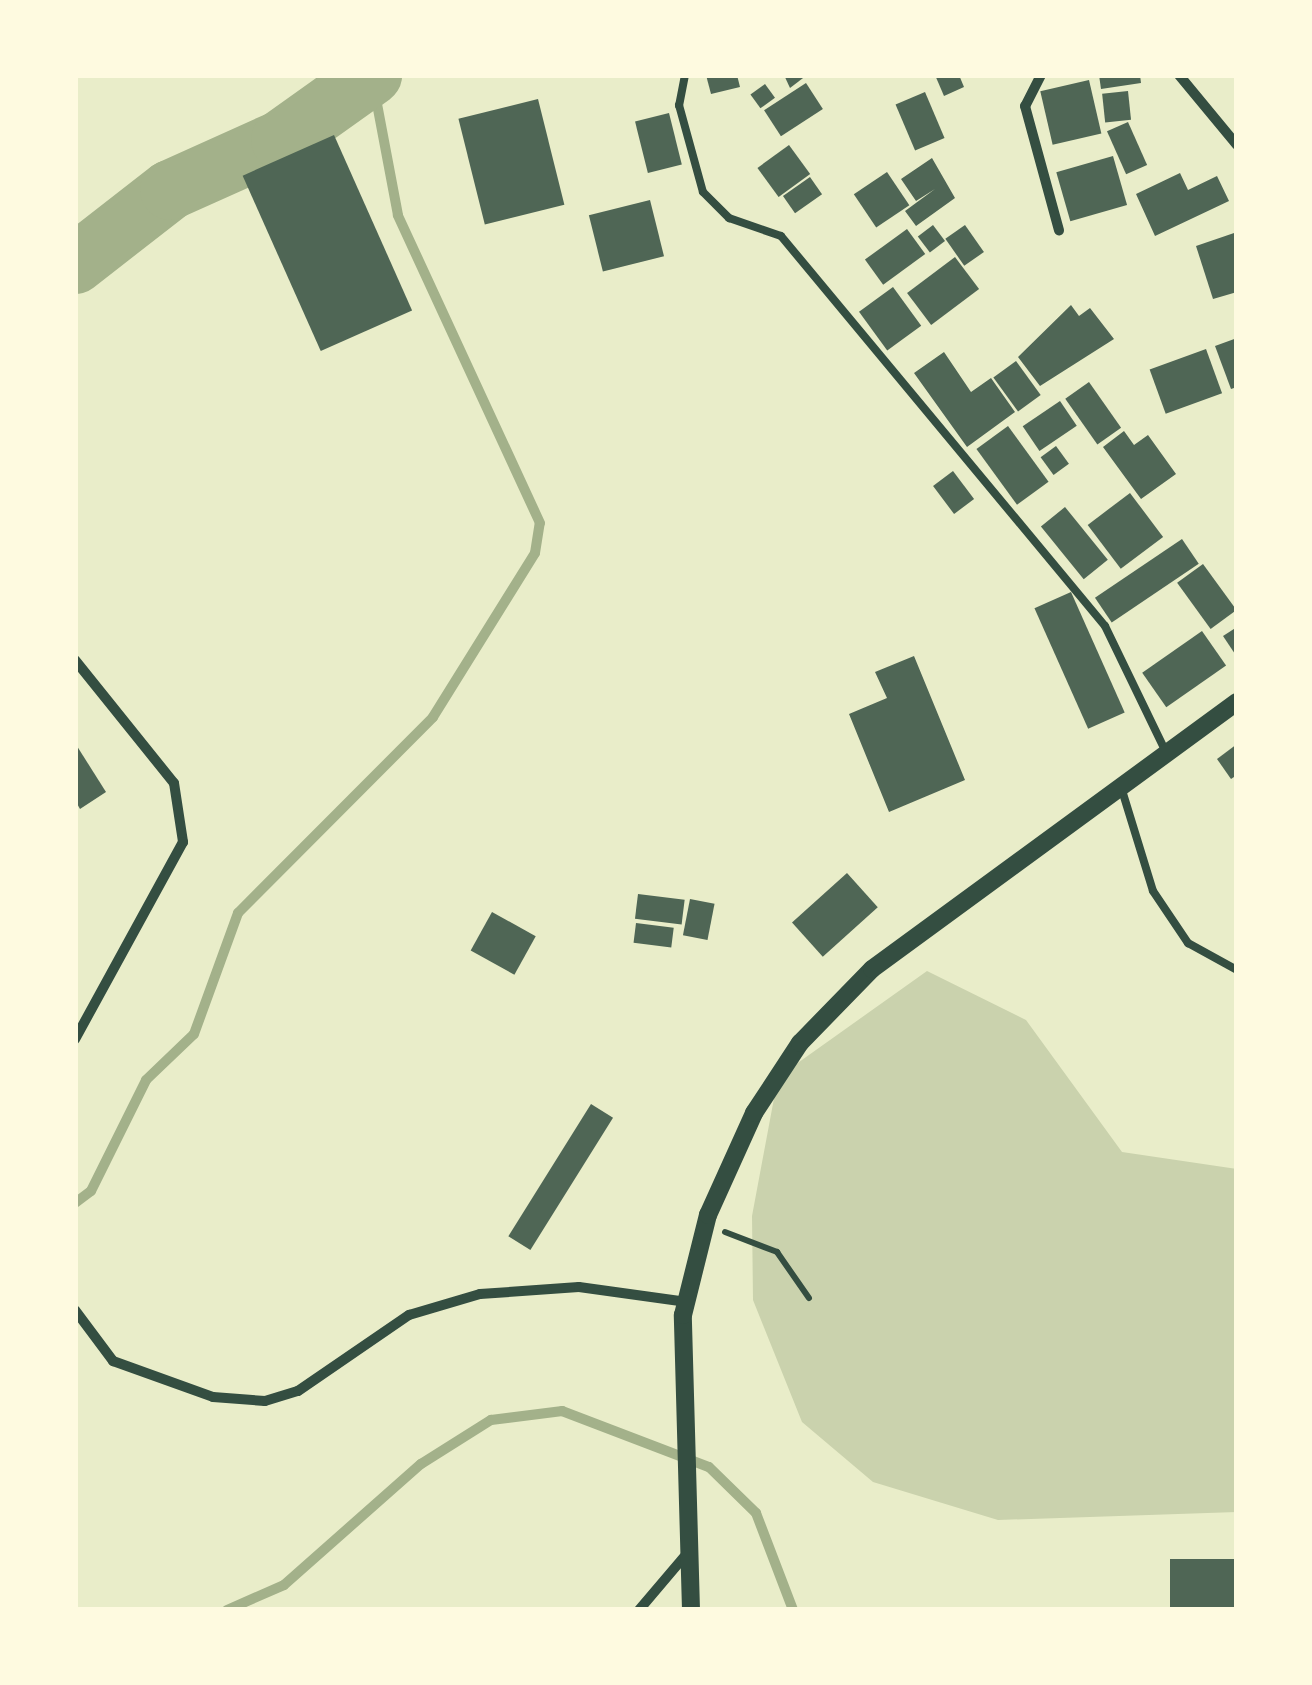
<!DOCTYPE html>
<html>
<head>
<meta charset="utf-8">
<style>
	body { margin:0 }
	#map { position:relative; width:1312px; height:1685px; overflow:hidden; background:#e9edc9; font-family:"Archivo Narrow",sans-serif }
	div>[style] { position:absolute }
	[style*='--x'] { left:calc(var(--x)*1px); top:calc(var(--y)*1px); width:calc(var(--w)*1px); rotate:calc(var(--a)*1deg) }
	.green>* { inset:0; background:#cad2ad }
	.stream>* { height:10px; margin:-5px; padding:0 5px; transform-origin:5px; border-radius:5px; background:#a3b18a }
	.river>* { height:60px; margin:-30px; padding:0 30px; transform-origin:30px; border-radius:30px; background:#a3b18a }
	.building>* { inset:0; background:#4f6655; transform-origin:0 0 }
	.path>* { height:6px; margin:-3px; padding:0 3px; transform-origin:3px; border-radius:3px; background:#344e41 }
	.service>* { height:8px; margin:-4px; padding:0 4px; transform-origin:4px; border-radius:4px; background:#344e41 }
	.minor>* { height:10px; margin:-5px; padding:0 5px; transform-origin:5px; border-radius:5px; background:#344e41 }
	.tertiary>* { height:18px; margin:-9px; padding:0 9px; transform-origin:9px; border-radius:9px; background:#344e41 }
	span { translate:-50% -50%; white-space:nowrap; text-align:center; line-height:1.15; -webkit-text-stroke:9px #fefae0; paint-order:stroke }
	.frame { position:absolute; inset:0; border:78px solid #fefae0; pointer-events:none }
</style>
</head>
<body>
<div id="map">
	<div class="green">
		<div style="clip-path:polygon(927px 971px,1026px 1020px,1122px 1152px,1237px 1169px,1237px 1512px,998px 1520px,873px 1482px,802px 1422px,753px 1300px,752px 1216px,778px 1077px)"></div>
	</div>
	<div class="stream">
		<div style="--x:75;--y:1203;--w:20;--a:-37"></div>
		<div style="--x:91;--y:1191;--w:124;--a:-63.6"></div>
		<div style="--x:146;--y:1080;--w:66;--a:-43.8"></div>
		<div style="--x:194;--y:1034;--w:129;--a:-70"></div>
		<div style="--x:238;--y:913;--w:276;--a:-45.1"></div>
		<div style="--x:433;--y:717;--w:193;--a:-58.1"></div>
		<div style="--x:535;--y:553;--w:30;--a:-81"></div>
		<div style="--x:540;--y:523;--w:339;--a:-114.8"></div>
		<div style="--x:398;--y:215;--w:139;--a:-100.7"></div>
		<div style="--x:227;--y:1610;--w:62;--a:-23.7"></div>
		<div style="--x:284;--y:1585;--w:183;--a:-41.5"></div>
		<div style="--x:421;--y:1464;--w:83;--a:-32.2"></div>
		<div style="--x:491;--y:1420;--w:72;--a:-7.2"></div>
		<div style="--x:562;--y:1411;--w:157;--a:20.9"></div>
		<div style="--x:709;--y:1467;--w:66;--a:44.4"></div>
		<div style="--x:756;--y:1513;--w:104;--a:69.1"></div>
	</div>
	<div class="river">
		<div style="--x:75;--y:264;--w:120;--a:-37.9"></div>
		<div style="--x:170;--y:190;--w:122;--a:-24.2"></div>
		<div style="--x:281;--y:140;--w:112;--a:-35.5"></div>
	</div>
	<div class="building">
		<div style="clip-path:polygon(706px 75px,737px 75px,740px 87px,711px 94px)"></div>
		<div style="clip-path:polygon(784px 75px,807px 75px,790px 88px)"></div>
		<div style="clip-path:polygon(935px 75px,959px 75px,964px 87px,944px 96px)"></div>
		<div style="clip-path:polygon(1099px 75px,1140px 75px,1141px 83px,1101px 89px)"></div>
		<div style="left:1089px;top:80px;width:55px;height:50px;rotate:77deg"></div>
		<div style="left:806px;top:83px;width:31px;height:50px;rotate:57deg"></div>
		<div style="left:765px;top:84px;width:17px;height:18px;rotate:54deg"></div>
		<div style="left:1128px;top:91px;width:29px;height:26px;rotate:84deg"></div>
		<div style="left:925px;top:92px;width:50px;height:32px;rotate:67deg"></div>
		<div style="left:538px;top:99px;width:109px;height:82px;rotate:76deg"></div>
		<div style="left:669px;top:113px;width:53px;height:35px;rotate:76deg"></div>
		<div style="left:1128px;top:122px;width:47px;height:23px;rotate:66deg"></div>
		<div style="left:334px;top:135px;width:192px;height:100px;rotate:66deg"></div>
		<div style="left:789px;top:145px;width:36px;height:39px;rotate:54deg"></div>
		<div style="left:1113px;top:156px;width:51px;height:59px;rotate:74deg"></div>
		<div style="clip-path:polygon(932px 158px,955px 198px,916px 226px,905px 211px,935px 189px,916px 201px,901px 179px)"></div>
		<div style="left:887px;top:172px;width:40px;height:40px;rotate:56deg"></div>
		<div style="clip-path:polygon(1180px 173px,1188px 190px,1217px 176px,1229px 201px,1155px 236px,1136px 194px)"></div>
		<div style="left:810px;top:177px;width:21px;height:33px;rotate:55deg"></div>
		<div style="left:650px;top:200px;width:58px;height:63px;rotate:76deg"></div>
		<div style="left:933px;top:225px;width:20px;height:19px;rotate:53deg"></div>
		<div style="left:965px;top:225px;width:33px;height:24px;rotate:55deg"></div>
		<div style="left:907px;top:229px;width:31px;height:52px;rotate:54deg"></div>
		<div style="clip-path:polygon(1237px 232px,1237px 292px,1213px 299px,1196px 246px)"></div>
		<div style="left:955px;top:257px;width:40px;height:60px;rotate:53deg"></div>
		<div style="left:893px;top:287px;width:48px;height:42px;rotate:54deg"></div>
		<div style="clip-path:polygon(1071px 305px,1079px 316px,1090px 308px,1114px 339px,1040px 386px,1018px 357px)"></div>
		<div style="clip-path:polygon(1237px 338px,1237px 387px,1231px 389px,1215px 346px)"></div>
		<div style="left:1206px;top:349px;width:47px;height:60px;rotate:70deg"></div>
		<div style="clip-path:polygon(944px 352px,971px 392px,991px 378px,1015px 412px,967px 447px,914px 373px)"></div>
		<div style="left:1016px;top:361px;width:42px;height:28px;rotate:54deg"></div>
		<div style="left:1089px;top:382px;width:56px;height:29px;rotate:55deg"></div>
		<div style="left:1060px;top:401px;width:30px;height:45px;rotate:56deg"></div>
		<div style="left:1008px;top:426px;width:69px;height:39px;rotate:54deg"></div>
		<div style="clip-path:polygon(1124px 431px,1134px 445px,1148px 435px,1176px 474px,1141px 499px,1103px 447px)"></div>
		<div style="left:1056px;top:446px;width:22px;height:19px;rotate:54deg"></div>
		<div style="left:953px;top:471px;width:35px;height:25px;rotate:53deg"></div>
		<div style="left:1130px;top:493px;width:55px;height:53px;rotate:53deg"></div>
		<div style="left:1065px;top:507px;width:68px;height:31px;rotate:51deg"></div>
		<div style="left:1182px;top:539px;width:30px;height:105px;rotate:56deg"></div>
		<div style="left:1203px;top:564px;width:57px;height:32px;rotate:54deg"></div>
		<div style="left:1071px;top:592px;width:132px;height:40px;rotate:66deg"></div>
		<div style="clip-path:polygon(1237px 627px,1237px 657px,1223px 636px)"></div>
		<div style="left:1202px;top:631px;width:42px;height:73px;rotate:55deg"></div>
		<div style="clip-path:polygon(914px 656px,965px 780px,889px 812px,849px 714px,887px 698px,875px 672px)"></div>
		<div style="clip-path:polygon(75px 743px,106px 792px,80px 809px,75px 800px)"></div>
		<div style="clip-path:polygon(1237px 744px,1237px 775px,1231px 779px,1217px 759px)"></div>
		<div style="left:847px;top:873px;width:46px;height:74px;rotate:48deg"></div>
		<div style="left:638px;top:894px;width:47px;height:25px;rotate:7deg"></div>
		<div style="left:690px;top:899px;width:25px;height:37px;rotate:11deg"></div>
		<div style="left:492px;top:912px;width:50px;height:44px;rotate:29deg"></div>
		<div style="left:636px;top:923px;width:38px;height:20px;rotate:7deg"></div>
		<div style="left:591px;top:1104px;width:26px;height:156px;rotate:32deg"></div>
		<div style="left:1170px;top:1559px;width:67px;height:51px"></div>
	</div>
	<div class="path">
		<div style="--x:725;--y:1232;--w:56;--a:21"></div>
		<div style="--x:777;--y:1252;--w:56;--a:55.2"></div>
	</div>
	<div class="service">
		<div style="--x:685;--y:75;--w:31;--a:101"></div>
		<div style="--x:679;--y:105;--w:90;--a:74.6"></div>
		<div style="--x:703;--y:192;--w:37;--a:45"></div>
		<div style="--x:729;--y:218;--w:55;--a:19.1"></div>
		<div style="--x:781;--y:236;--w:507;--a:50.28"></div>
		<div style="--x:1105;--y:626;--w:138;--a:64.2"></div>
		<div style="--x:1121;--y:787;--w:109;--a:72.9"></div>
		<div style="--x:1153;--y:891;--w:63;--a:56.1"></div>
		<div style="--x:1188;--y:943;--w:56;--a:28.9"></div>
	</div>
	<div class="minor">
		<div style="--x:1041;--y:75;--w:35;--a:117"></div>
		<div style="--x:1025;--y:106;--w:129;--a:74.7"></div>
		<div style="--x:1179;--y:75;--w:91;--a:50.4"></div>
		<div style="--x:75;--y:660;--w:158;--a:51.2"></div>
		<div style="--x:174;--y:783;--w:60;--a:81.3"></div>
		<div style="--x:183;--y:842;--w:225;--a:118.7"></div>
		<div style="--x:75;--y:1310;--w:64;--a:53.3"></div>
		<div style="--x:113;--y:1361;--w:106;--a:19.8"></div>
		<div style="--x:213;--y:1397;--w:52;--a:4.4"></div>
		<div style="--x:265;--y:1401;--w:34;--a:-17"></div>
		<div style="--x:298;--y:1391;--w:135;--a:-34.4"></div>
		<div style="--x:409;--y:1315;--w:74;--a:-16.5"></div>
		<div style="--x:480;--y:1294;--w:99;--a:-4"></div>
		<div style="--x:579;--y:1287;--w:109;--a:7.9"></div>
		<div style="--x:639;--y:1610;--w:70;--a:-49.7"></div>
	</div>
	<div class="tertiary">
		<div style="--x:691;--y:1610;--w:295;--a:-91.6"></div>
		<div style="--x:683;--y:1315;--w:103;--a:-76"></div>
		<div style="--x:708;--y:1215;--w:112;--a:-65.7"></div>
		<div style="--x:754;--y:1113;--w:84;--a:-56.7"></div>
		<div style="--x:800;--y:1043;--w:103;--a:-45.8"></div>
		<div style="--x:872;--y:969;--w:452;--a:-36.2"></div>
	</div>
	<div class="frame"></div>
</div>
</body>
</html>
